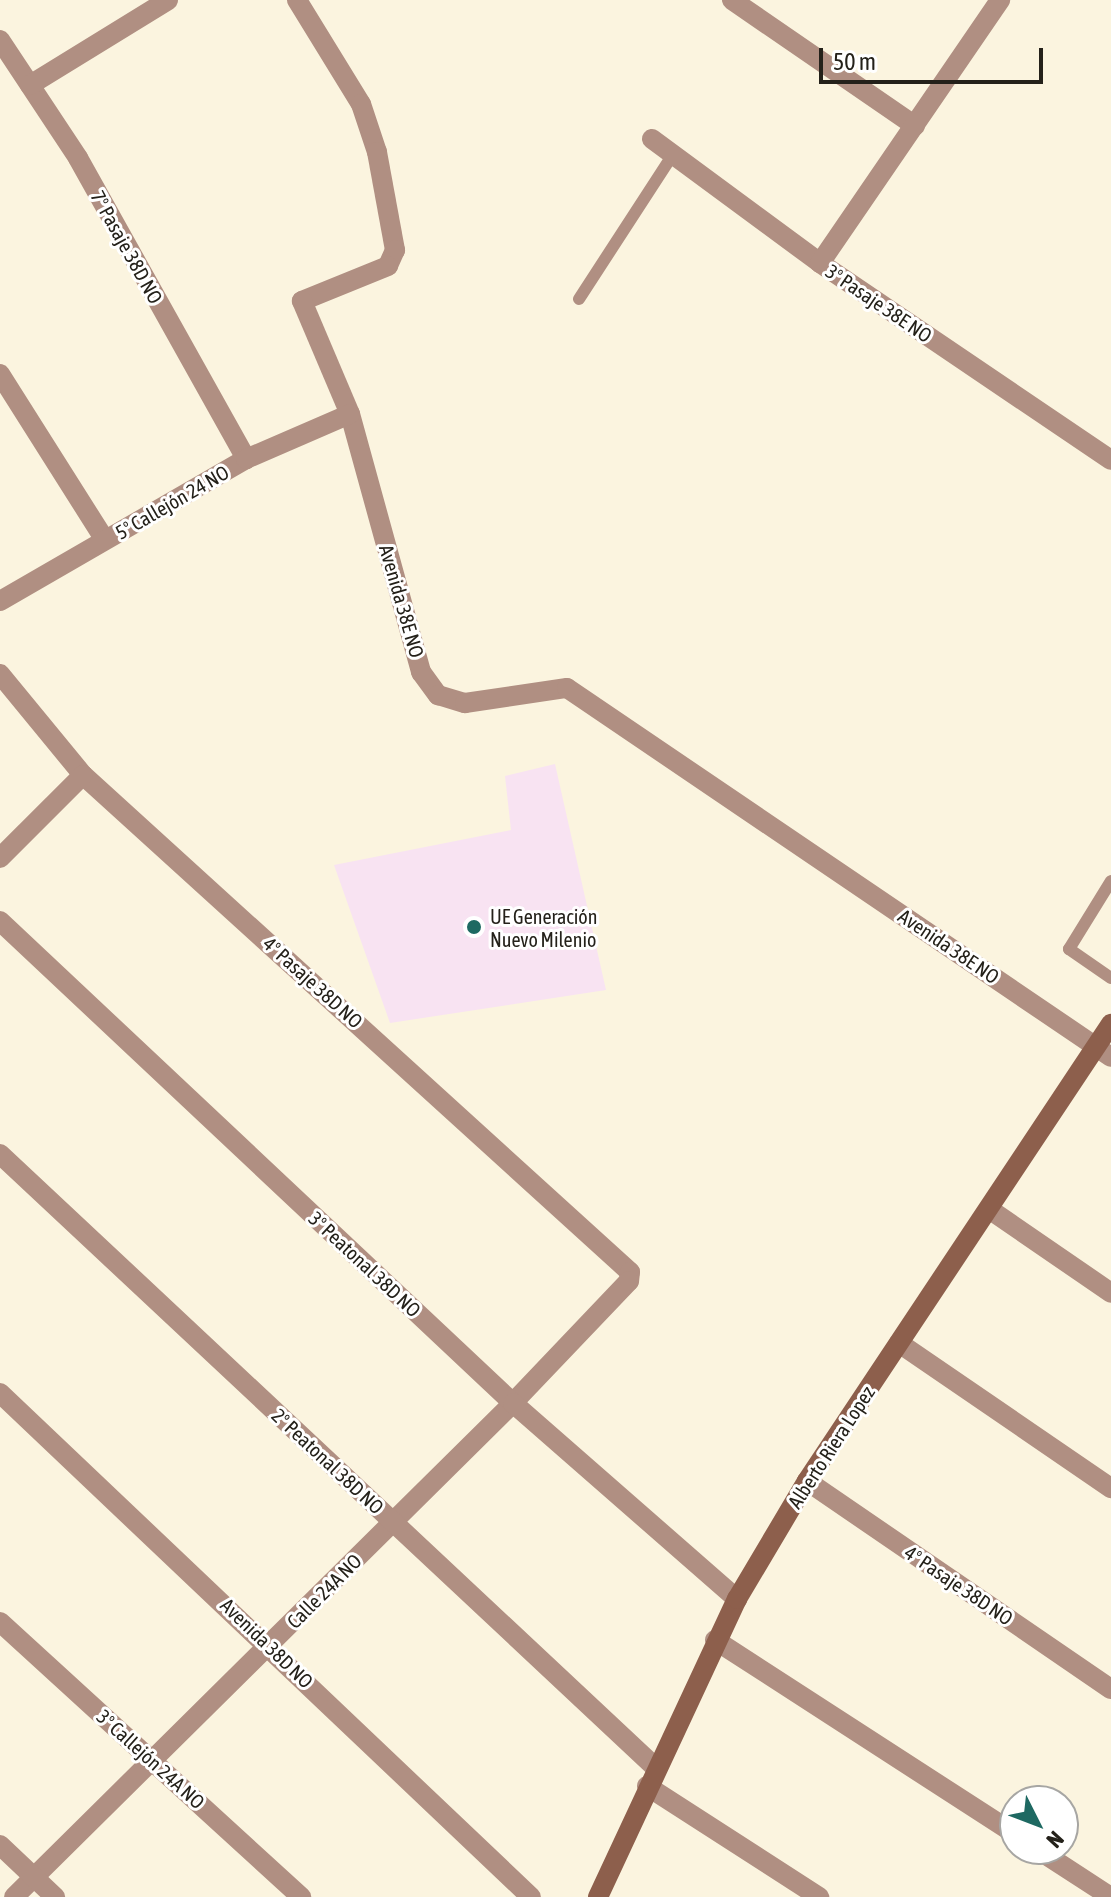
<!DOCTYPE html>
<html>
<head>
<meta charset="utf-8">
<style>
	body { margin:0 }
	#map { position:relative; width:1111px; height:1897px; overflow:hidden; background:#fbf4df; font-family:"Asap Condensed",sans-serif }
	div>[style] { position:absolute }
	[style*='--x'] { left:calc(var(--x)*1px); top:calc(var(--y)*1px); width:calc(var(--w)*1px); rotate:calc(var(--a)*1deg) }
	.education>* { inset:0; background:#f8e3f2 }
	.lane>* { height:12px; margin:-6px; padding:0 6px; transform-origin:6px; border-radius:6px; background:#b08f82 }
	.street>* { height:20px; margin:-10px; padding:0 10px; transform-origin:10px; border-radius:10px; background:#b08f82 }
	.secondary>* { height:20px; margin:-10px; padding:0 10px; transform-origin:10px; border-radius:10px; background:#8d5f4c }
	.dots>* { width:22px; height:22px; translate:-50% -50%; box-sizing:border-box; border:4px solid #fff; border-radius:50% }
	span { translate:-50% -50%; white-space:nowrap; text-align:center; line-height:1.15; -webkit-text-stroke:6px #fff; paint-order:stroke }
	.street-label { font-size:20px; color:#24211a }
	.poi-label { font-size:20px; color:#24211a }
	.left { translate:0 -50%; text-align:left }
	.north { position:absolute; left:999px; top:1785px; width:80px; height:80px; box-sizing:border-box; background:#fff; border:2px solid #a7a6a3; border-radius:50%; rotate:132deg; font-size:22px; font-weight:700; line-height:32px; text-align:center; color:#24211a }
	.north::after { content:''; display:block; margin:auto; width:28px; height:36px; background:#1e6962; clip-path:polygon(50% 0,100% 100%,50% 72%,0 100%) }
	.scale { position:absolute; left:819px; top:48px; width:224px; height:36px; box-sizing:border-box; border:4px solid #24211a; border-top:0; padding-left:10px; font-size:24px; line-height:28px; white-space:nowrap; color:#24211a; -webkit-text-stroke:6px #fff; paint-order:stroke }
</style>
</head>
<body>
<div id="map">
	<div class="education">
		<div style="clip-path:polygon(555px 764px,606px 990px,390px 1023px,334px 865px,511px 830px,505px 776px)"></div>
	</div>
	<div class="lane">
		<div style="--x:579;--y:299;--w:173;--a:-57"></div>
		<div style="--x:1111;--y:881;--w:80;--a:121.7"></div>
		<div style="--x:1069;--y:949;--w:51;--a:34.6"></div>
	</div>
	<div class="street">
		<div style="--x:297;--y:0;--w:122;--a:58.4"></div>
		<div style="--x:361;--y:104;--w:51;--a:71.6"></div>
		<div style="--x:377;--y:152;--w:100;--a:79.6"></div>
		<div style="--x:395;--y:250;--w:17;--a:114"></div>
		<div style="--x:388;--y:266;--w:93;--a:157.9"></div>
		<div style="--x:302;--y:301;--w:123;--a:67"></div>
		<div style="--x:350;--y:414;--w:268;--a:74.6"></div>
		<div style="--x:421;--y:672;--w:29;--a:54"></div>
		<div style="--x:438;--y:695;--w:28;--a:17"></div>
		<div style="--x:465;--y:703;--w:103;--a:-8.4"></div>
		<div style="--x:567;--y:688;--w:657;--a:34.15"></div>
		<div style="--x:732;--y:0;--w:222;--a:34.5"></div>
		<div style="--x:0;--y:40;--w:141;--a:56.5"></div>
		<div style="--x:78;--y:158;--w:345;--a:60.8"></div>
		<div style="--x:30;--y:85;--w:162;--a:-31.6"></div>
		<div style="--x:652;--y:139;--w:209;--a:36.4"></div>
		<div style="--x:820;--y:263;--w:351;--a:34.1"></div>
		<div style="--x:820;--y:263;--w:319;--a:-55.6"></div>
		<div style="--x:0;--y:374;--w:196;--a:57.7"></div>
		<div style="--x:0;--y:601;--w:284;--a:-30"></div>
		<div style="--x:246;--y:459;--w:113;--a:-23.4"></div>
		<div style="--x:0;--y:674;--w:131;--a:50.6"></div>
		<div style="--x:83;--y:775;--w:739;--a:42.26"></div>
		<div style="--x:630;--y:1272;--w:9;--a:96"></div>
		<div style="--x:629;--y:1281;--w:168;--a:133.6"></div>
		<div style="--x:513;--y:1403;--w:702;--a:135.29"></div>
		<div style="--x:0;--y:858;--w:117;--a:-45"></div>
		<div style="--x:0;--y:921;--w:704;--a:43.22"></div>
		<div style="--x:513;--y:1403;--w:298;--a:41.2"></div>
		<div style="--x:0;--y:1154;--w:899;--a:43.11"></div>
		<div style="--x:989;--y:1209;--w:148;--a:34.5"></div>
		<div style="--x:899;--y:1343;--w:257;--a:34.4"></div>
		<div style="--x:0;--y:1393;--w:732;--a:43.51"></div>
		<div style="--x:807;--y:1481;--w:368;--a:34.4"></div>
		<div style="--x:0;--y:1622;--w:408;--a:42.4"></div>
		<div style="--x:715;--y:1640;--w:357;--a:32.9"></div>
		<div style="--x:647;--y:1786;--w:205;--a:32.8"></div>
		<div style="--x:0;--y:1845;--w:76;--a:43.4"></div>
		<div style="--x:1037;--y:1849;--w:88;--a:33"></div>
	</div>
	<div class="secondary">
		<div style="--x:598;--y:1897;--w:329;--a:-65"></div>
		<div style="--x:737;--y:1599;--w:137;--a:-59.3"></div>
		<div style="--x:807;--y:1481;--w:549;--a:-56.37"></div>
	</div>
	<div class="dots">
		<div style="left:474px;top:927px;background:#1e6962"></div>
	</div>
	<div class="street-label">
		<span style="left:127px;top:247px;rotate:61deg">7° Pasaje 38D NO</span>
		<span style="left:879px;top:303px;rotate:34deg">3° Pasaje 38E NO</span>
		<span style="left:172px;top:502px;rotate:-30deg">5° Callejón 24 NO</span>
		<span style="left:402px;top:601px;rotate:74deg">Avenida 38E NO</span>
		<span style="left:949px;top:946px;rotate:34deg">Avenida 38E NO</span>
		<span style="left:313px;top:982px;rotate:42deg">4° Pasaje 38D NO</span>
		<span style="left:365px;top:1264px;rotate:43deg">3° Peatonal 38D NO</span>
		<span style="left:831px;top:1447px;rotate:-57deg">Alberto Riera Lopez</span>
		<span style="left:328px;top:1461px;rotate:43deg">2° Peatonal 38D NO</span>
		<span style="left:959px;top:1585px;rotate:34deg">4° Pasaje 38D NO</span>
		<span style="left:324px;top:1591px;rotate:-45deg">Calle 24A NO</span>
		<span style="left:267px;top:1643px;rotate:44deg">Avenida 38D NO</span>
		<span style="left:151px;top:1759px;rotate:42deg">3° Callejón 24A NO</span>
	</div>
	<div class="poi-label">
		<span class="left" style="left:490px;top:928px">UE Generación<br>Nuevo Milenio</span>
	</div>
	<div class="north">N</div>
	<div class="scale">50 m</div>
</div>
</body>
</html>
